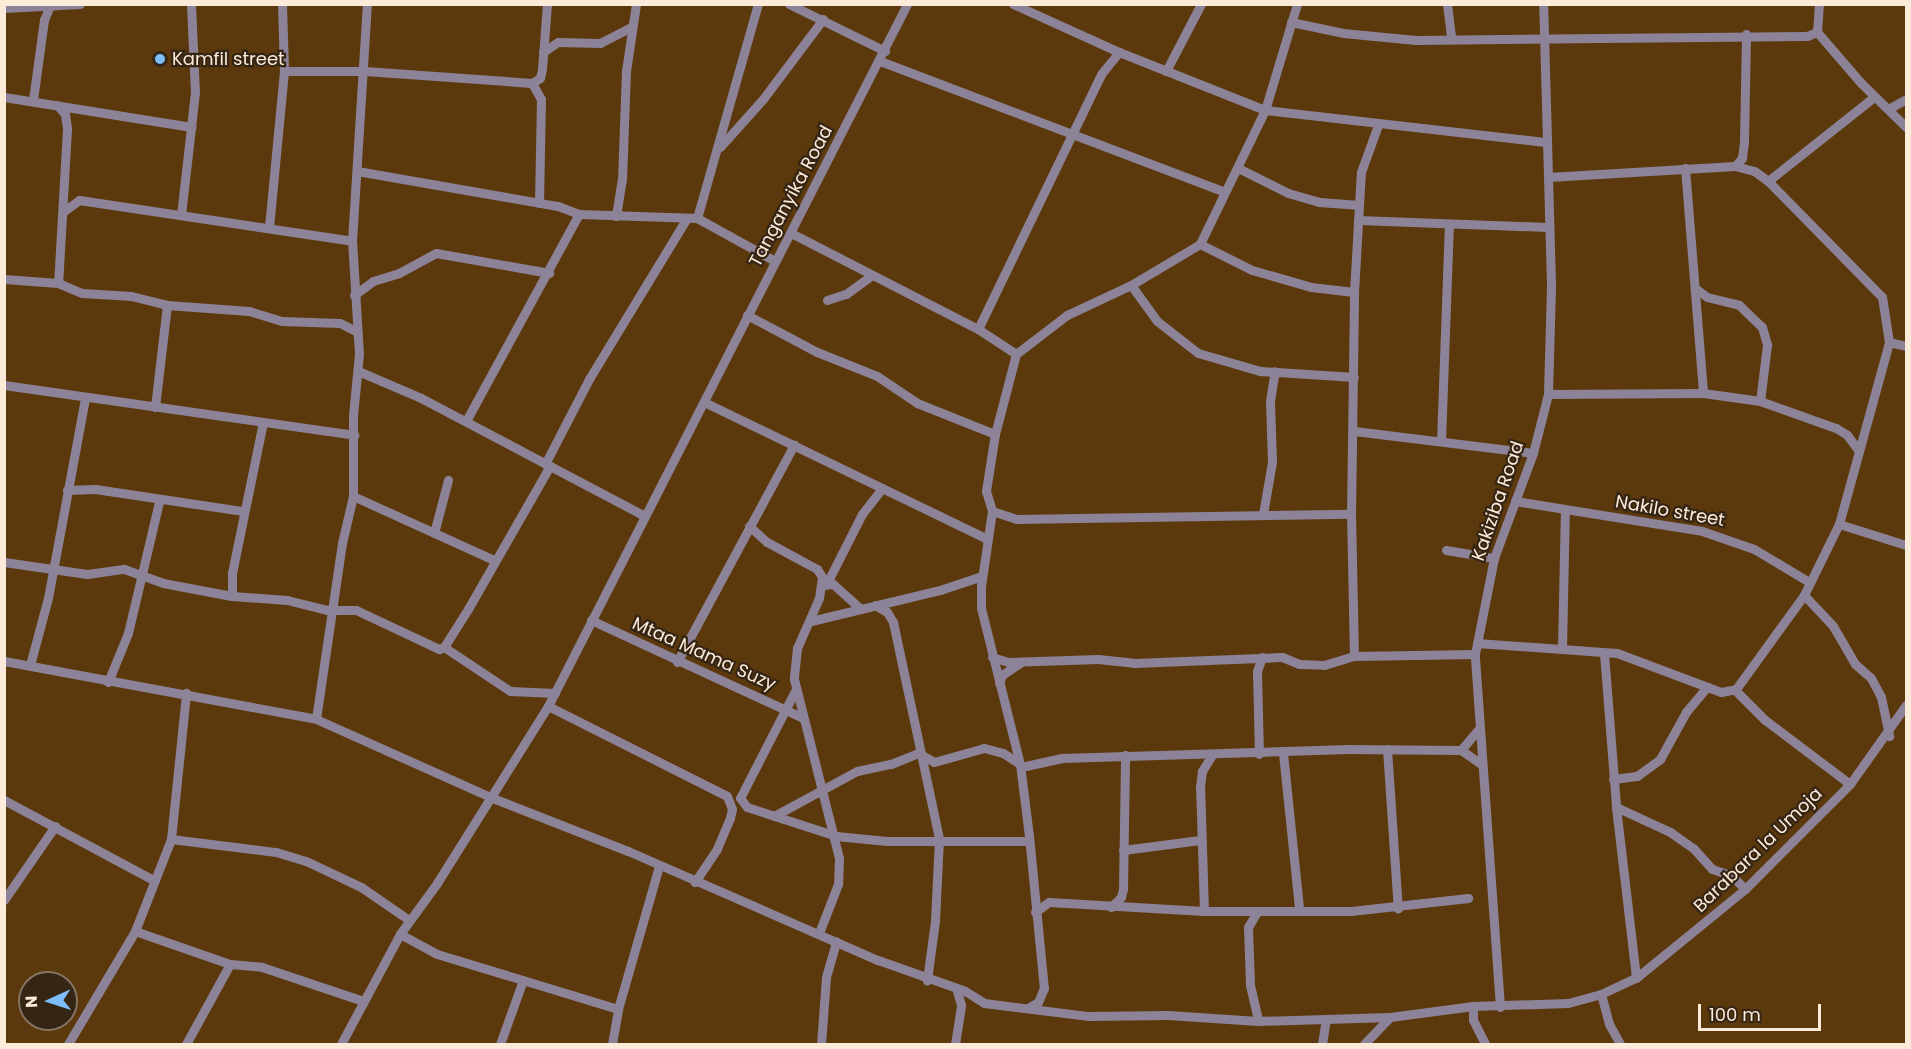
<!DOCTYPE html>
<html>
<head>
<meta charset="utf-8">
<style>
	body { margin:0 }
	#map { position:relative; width:1911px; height:1049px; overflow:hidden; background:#5c390d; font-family:Poppins,sans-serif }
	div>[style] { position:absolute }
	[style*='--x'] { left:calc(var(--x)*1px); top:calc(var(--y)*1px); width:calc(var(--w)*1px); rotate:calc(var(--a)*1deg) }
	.minor>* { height:9px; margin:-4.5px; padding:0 4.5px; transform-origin:4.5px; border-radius:4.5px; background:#8d8398 }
	.dots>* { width:16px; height:16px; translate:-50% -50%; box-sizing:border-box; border:3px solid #352514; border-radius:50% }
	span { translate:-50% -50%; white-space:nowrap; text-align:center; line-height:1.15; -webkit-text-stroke:4.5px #352514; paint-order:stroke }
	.poi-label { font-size:18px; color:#fdebda }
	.left { translate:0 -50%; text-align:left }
	.street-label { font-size:18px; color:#fdebda }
	.frame { position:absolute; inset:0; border:6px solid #fdebda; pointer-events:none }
	.north { position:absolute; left:18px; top:971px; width:60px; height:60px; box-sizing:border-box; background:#352514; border:2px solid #857463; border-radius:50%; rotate:267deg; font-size:16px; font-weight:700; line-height:24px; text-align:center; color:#fdebda }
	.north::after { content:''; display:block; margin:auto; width:21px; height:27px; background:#7cbef9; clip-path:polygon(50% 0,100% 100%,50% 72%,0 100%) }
	.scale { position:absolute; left:1698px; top:1004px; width:123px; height:27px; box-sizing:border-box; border:3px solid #fdebda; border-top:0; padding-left:8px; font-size:18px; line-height:21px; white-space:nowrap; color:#fdebda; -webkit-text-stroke:4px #352514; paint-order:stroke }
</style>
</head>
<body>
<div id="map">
	<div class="minor">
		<div style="--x:789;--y:4;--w:107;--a:26.1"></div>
		<div style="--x:1013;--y:4;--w:116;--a:24.4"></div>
		<div style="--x:1119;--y:52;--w:157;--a:21.7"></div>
		<div style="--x:1265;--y:110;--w:282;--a:6.5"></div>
		<div style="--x:1297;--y:4;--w:111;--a:106.8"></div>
		<div style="--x:1265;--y:110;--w:149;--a:115.9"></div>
		<div style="--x:1200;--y:244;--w:80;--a:149.3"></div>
		<div style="--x:1131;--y:285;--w:71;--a:154.9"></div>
		<div style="--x:1067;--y:315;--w:64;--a:142.6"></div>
		<div style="--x:1016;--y:354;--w:83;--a:104.7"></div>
		<div style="--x:995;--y:434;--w:58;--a:99"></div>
		<div style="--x:986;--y:491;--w:21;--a:73"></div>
		<div style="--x:992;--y:511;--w:25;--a:18"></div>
		<div style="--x:1016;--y:519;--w:335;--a:-0.9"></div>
		<div style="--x:1447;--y:4;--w:35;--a:83"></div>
		<div style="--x:4;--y:8;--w:76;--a:-3"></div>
		<div style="--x:1291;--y:22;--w:53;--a:11.9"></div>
		<div style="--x:1343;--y:33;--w:73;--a:5.5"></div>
		<div style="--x:1416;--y:40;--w:391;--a:-0.6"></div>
		<div style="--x:1807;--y:36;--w:11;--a:-22"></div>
		<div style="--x:1817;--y:32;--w:28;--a:-86"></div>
		<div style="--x:1817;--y:32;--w:67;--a:49.2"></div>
		<div style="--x:1861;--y:83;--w:63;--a:44.4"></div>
		<div style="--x:543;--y:52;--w:18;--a:-34"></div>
		<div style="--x:558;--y:42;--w:42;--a:1.4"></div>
		<div style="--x:600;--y:43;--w:35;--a:-27"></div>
		<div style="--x:880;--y:61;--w:367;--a:20.8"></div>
		<div style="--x:284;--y:71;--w:81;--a:0"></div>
		<div style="--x:365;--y:71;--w:167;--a:4.1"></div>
		<div style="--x:532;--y:83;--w:9;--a:-32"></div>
		<div style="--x:540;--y:78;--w:9;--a:-77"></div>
		<div style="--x:542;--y:69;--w:65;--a:-85.6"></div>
		<div style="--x:1166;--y:71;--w:76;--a:-62.4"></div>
		<div style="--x:532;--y:83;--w:18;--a:61"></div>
		<div style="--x:541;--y:99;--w:104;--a:91.1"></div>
		<div style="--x:4;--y:97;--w:190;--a:9.1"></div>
		<div style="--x:33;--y:100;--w:81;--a:-82.2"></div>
		<div style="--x:44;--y:20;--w:16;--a:-68"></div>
		<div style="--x:57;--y:105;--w:12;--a:48"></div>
		<div style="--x:65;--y:114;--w:15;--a:82"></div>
		<div style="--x:67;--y:129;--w:154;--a:93.3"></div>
		<div style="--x:1890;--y:108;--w:18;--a:-29"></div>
		<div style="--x:720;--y:147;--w:64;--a:-48.1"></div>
		<div style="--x:763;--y:99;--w:100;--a:-53.1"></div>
		<div style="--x:1735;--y:166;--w:11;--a:-49"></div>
		<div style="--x:1742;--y:158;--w:17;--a:-83"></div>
		<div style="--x:1744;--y:141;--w:107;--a:-88.9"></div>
		<div style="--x:1238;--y:168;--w:56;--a:26.6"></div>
		<div style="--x:1288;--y:193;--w:32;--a:16"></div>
		<div style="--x:1319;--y:202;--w:40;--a:4.3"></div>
		<div style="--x:1685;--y:168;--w:226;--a:85.4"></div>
		<div style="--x:357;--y:171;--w:204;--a:9.9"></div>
		<div style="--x:558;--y:206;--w:22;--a:21"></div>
		<div style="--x:1768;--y:181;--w:135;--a:-38.4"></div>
		<div style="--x:64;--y:211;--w:19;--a:-36"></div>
		<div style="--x:79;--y:200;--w:276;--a:8.5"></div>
		<div style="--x:181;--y:215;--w:123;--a:-83.5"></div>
		<div style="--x:195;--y:93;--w:89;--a:-92.6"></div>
		<div style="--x:616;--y:216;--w:36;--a:-81"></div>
		<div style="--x:622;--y:180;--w:109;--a:-87.9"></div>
		<div style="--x:626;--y:71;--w:68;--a:-81.5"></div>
		<div style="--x:697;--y:218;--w:223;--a:-74.1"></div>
		<div style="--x:1358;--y:220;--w:190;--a:2.1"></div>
		<div style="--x:269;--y:227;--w:157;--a:-84.5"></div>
		<div style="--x:284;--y:71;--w:67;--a:-91.7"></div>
		<div style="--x:791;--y:233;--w:210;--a:27.2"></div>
		<div style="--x:978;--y:329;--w:45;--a:33.3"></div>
		<div style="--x:1200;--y:244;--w:58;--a:26.6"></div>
		<div style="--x:1252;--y:270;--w:61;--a:16.1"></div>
		<div style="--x:1311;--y:287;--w:43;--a:6.6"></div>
		<div style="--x:4;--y:279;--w:54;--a:4.2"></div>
		<div style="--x:58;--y:283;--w:26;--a:23"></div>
		<div style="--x:82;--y:293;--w:49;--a:3.5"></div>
		<div style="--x:131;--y:296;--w:37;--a:14"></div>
		<div style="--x:167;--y:305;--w:82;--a:4.2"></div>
		<div style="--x:249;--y:311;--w:34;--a:17"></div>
		<div style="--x:282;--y:321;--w:58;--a:2"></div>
		<div style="--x:340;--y:323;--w:18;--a:27"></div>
		<div style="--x:1131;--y:285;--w:44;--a:54.2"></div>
		<div style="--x:1157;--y:321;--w:52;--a:38"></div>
		<div style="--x:1198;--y:353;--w:65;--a:16.2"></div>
		<div style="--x:1260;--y:371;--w:94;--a:3.7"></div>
		<div style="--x:1695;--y:288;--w:15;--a:37"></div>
		<div style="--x:1707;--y:297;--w:33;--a:14"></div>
		<div style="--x:1739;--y:305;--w:32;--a:44"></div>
		<div style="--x:1762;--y:327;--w:19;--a:74"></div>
		<div style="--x:1767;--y:345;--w:56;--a:97.1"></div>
		<div style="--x:354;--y:295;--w:24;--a:-36"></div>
		<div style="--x:373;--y:281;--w:27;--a:-17"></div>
		<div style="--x:399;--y:273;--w:42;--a:-28.4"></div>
		<div style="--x:436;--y:253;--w:115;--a:10"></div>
		<div style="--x:827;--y:300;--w:20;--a:-18"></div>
		<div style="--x:846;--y:294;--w:32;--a:-36"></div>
		<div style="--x:747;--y:315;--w:79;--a:27.9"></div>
		<div style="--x:817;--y:352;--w:65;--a:21.8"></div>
		<div style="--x:877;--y:376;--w:48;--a:34"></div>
		<div style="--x:917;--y:403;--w:84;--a:21.7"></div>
		<div style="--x:978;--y:329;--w:284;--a:-64.2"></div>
		<div style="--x:1102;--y:73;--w:27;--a:-51"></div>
		<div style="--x:1889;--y:342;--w:17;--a:13"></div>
		<div style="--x:358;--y:371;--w:69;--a:23.2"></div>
		<div style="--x:421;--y:398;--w:253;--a:27.8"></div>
		<div style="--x:4;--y:385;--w:354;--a:8.1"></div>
		<div style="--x:1548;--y:394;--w:155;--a:-0.4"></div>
		<div style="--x:1703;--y:393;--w:58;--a:8"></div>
		<div style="--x:1760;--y:401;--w:81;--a:19.6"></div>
		<div style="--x:1836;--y:428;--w:13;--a:32"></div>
		<div style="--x:1847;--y:435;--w:20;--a:53"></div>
		<div style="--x:704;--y:402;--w:315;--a:25.8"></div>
		<div style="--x:155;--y:407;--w:103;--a:-83.3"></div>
		<div style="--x:466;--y:421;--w:236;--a:-61.4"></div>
		<div style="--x:579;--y:214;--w:118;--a:1.9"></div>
		<div style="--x:697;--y:218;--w:89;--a:28.9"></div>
		<div style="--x:1354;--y:431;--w:180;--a:7"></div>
		<div style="--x:1441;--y:441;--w:216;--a:-87.9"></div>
		<div style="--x:545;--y:464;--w:96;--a:-62.6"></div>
		<div style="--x:589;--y:379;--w:188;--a:-58.7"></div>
		<div style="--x:67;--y:490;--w:28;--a:-2"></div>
		<div style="--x:95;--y:489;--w:150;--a:8.5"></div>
		<div style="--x:353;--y:496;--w:155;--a:24.4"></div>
		<div style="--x:1515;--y:501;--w:189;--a:9.1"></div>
		<div style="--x:1702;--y:531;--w:55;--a:19.1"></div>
		<div style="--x:1754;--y:549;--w:64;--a:31"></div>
		<div style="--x:992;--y:511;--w:76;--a:98.3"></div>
		<div style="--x:981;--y:586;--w:22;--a:90"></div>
		<div style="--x:981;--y:608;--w:161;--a:76"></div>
		<div style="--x:1020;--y:764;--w:73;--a:82.9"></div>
		<div style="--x:1029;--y:836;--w:153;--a:84.4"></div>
		<div style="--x:1044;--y:988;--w:15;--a:113"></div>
		<div style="--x:1038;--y:1002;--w:12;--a:149"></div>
		<div style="--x:1263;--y:514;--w:53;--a:-80.2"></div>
		<div style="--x:1272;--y:462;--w:61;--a:-91.9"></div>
		<div style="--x:1270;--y:401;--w:30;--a:-81"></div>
		<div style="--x:1839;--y:524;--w:70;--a:17.4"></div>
		<div style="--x:749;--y:526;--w:24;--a:42"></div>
		<div style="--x:767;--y:542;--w:57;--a:28.4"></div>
		<div style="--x:817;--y:569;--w:9;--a:58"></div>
		<div style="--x:822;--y:577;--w:21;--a:98"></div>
		<div style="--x:819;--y:598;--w:55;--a:113.7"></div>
		<div style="--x:797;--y:648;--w:31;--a:96"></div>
		<div style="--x:794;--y:679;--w:185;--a:75.9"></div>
		<div style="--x:839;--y:858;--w:26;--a:92"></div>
		<div style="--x:838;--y:884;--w:53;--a:111.2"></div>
		<div style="--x:434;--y:533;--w:55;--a:-75.2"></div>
		<div style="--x:1446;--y:550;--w:49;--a:9.5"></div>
		<div style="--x:4;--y:562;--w:84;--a:8.2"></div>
		<div style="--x:87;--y:574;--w:37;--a:-8"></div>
		<div style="--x:124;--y:569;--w:41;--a:19.7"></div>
		<div style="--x:163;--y:583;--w:70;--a:10.7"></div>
		<div style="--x:232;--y:596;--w:55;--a:4.2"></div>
		<div style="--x:287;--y:600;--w:41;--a:14"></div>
		<div style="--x:327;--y:610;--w:29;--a:0"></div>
		<div style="--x:356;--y:610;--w:92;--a:25.2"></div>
		<div style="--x:439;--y:649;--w:5;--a:-22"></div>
		<div style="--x:444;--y:647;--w:45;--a:-57.7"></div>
		<div style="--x:468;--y:609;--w:165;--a:-60.2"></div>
		<div style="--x:827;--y:583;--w:77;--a:-63.1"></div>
		<div style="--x:862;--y:514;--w:33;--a:-52"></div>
		<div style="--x:824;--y:585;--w:9;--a:-6"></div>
		<div style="--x:833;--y:584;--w:36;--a:42"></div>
		<div style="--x:1804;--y:595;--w:42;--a:46.9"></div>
		<div style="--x:1833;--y:626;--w:44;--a:59.9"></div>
		<div style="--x:1855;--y:664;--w:21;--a:41"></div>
		<div style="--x:1871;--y:678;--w:21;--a:62"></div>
		<div style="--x:1881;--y:697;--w:40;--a:78"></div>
		<div style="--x:232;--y:596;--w:23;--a:-90"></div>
		<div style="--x:232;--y:573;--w:154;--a:-78.4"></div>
		<div style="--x:875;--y:605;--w:14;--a:30"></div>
		<div style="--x:887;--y:612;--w:12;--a:59"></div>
		<div style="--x:893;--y:622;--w:222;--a:78"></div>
		<div style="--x:939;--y:839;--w:82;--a:92.8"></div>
		<div style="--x:935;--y:921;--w:60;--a:97.7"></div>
		<div style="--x:591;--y:620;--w:234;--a:24.8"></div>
		<div style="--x:811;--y:621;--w:133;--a:-13.5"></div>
		<div style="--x:940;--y:590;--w:44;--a:-18.4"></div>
		<div style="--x:1477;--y:643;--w:140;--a:4.1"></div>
		<div style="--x:1617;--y:653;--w:111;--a:20.6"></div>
		<div style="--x:1721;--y:692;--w:15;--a:-11"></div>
		<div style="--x:1736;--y:689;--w:116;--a:-54.1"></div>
		<div style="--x:1804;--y:595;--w:79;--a:-63.8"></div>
		<div style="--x:1839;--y:524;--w:189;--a:-74.6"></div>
		<div style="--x:1889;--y:342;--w:46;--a:-98.8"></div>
		<div style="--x:1882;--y:297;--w:163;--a:-134.5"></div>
		<div style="--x:1768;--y:181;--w:17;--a:-144"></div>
		<div style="--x:1754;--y:171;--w:20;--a:-165"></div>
		<div style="--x:1735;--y:166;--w:187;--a:176.6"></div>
		<div style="--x:444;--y:647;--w:79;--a:33.7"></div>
		<div style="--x:510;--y:691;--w:45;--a:2.5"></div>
		<div style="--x:1562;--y:649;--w:139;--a:-88.8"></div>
		<div style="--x:1604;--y:653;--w:154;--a:85.5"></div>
		<div style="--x:1616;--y:807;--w:172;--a:83.3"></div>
		<div style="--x:1354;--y:656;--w:142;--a:-91.2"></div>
		<div style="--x:1351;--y:514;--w:222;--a:-89.2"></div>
		<div style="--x:1354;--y:292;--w:120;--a:-86.7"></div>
		<div style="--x:1361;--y:172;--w:50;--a:-70.1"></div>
		<div style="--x:992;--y:657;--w:17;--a:17"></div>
		<div style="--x:1008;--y:662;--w:90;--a:-1.9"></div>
		<div style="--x:1098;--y:659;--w:36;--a:6"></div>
		<div style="--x:1134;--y:663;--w:148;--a:-2.3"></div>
		<div style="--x:1282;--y:657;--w:18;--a:22"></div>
		<div style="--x:1299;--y:664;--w:25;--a:2"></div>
		<div style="--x:1324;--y:665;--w:31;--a:-17"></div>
		<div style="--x:1354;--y:656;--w:121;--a:-0.9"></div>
		<div style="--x:4;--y:661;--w:317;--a:10.5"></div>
		<div style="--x:316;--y:719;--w:191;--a:24.1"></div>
		<div style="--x:490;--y:797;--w:148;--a:21.4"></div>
		<div style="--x:628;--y:851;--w:273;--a:23.6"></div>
		<div style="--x:878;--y:960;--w:92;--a:19.6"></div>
		<div style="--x:965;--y:991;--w:22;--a:32"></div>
		<div style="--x:984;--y:1003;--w:106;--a:7.1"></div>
		<div style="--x:1089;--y:1016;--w:79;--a:-0.7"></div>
		<div style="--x:1168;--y:1015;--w:90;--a:3.8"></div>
		<div style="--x:1258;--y:1021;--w:132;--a:-1.7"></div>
		<div style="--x:1390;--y:1017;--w:84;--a:-7.5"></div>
		<div style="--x:1473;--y:1006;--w:95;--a:-1.8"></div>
		<div style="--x:1568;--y:1003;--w:34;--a:-15"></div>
		<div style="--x:1601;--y:994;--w:38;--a:-25"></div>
		<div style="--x:1636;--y:978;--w:141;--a:-39.2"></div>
		<div style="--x:1745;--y:889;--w:148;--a:-45"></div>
		<div style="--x:1850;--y:784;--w:97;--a:-54.7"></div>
		<div style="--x:677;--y:662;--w:247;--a:-61.7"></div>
		<div style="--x:30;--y:665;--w:69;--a:-75"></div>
		<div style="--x:48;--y:598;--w:203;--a:-79.5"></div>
		<div style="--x:108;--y:682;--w:53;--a:-67.8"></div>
		<div style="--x:128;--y:633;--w:135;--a:-76.7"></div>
		<div style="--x:999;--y:683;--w:9;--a:-69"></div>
		<div style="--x:1002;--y:675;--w:22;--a:-34"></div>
		<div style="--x:1735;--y:690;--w:42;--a:45"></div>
		<div style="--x:1765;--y:720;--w:106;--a:37"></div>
		<div style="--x:795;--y:691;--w:120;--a:117.2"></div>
		<div style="--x:740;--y:798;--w:11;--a:52"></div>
		<div style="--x:747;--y:807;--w:94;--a:18"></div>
		<div style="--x:836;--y:836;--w:51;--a:5.6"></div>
		<div style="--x:887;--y:841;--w:142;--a:0"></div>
		<div style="--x:548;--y:706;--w:200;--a:26.7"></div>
		<div style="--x:727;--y:796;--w:14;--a:69"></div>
		<div style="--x:732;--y:809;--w:9;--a:103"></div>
		<div style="--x:730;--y:818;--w:34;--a:113"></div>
		<div style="--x:717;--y:849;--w:40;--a:124"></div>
		<div style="--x:316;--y:719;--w:178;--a:-81.6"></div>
		<div style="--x:342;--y:543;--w:48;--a:-76.8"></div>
		<div style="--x:353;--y:496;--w:80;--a:-90"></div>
		<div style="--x:353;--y:416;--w:62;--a:-84.5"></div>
		<div style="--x:359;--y:354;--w:113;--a:-93.5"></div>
		<div style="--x:352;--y:241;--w:237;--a:-86.4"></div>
		<div style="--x:1387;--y:749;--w:160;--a:86.1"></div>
		<div style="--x:1461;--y:750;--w:26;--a:-50"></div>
		<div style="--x:1283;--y:753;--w:157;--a:84.1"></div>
		<div style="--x:1259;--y:754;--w:83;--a:-91.4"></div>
		<div style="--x:1257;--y:671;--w:15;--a:-70"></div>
		<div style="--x:1021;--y:767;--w:42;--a:-12.4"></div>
		<div style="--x:1062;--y:758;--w:285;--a:-1.8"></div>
		<div style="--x:1347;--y:749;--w:114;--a:0.5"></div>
		<div style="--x:1461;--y:750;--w:24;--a:35"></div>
		<div style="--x:1613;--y:779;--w:24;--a:-7"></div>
		<div style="--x:1637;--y:776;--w:29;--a:-36"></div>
		<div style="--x:1660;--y:759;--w:54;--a:-61"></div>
		<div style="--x:1686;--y:712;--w:33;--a:-50"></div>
		<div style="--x:4;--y:800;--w:171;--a:28.2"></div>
		<div style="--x:1616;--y:807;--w:60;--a:24.8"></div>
		<div style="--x:1670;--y:832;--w:29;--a:35"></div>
		<div style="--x:1694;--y:849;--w:27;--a:48"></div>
		<div style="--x:1712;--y:869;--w:20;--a:18"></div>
		<div style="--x:1731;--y:875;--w:20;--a:45"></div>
		<div style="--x:774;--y:816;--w:94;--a:-28.5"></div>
		<div style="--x:857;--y:771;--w:35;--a:-12"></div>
		<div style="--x:891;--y:764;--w:29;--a:-22"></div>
		<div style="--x:918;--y:753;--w:18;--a:29"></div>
		<div style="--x:934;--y:762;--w:52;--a:-15.6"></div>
		<div style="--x:984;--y:748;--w:20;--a:15"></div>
		<div style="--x:1003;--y:753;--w:20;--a:33"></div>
		<div style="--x:171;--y:839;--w:106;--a:7.1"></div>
		<div style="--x:276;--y:852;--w:31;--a:17"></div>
		<div style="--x:306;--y:861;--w:61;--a:25.3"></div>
		<div style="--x:361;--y:887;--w:58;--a:34.5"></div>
		<div style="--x:1123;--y:850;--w:78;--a:-7.4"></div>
		<div style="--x:4;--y:900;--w:90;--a:-55.4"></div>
		<div style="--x:1111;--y:907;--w:14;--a:-45"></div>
		<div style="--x:1121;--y:897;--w:8;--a:-76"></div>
		<div style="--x:1123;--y:889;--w:134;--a:-89.1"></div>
		<div style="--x:1204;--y:911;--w:124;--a:-91.8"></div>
		<div style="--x:1200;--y:787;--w:16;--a:-83"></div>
		<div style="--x:1202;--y:771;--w:19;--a:-58"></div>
		<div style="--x:1035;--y:912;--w:17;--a:-36"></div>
		<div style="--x:1049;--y:902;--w:155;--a:3.3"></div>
		<div style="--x:1204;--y:911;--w:147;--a:0"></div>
		<div style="--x:1351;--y:911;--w:118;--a:-6.3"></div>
		<div style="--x:1257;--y:912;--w:17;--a:121"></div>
		<div style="--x:1248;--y:927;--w:58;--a:88"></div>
		<div style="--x:1250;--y:985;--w:37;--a:77"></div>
		<div style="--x:135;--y:931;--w:101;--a:19.2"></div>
		<div style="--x:400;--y:934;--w:42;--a:28.4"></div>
		<div style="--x:437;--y:954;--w:189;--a:16.9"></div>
		<div style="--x:1601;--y:994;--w:31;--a:75"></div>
		<div style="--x:1609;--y:1024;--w:23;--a:61"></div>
		<div style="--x:1473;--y:1006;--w:14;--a:90"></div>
		<div style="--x:1473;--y:1020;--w:27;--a:63"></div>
		<div style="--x:1500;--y:1007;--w:354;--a:-94.1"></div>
		<div style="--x:1475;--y:654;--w:98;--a:-78.8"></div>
		<div style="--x:1494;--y:558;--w:112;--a:-69.6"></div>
		<div style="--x:1533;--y:453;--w:61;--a:-75.7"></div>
		<div style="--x:1548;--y:394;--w:110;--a:-88.4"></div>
		<div style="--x:1551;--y:284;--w:280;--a:-91.6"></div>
		<div style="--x:68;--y:1044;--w:131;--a:-59.3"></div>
		<div style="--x:135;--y:931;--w:99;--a:-68.6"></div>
		<div style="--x:171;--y:839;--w:147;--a:-84.1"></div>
		<div style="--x:186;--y:1044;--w:91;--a:-61.2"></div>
		<div style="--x:230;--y:964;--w:32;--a:5"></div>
		<div style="--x:262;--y:967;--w:107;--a:18.6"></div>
		<div style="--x:341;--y:1044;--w:125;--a:-61.8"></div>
		<div style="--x:400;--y:934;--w:63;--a:-54"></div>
		<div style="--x:437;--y:883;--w:209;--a:-57.9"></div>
		<div style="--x:548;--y:706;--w:788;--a:-62.91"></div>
		<div style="--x:500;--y:1044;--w:68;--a:-70.2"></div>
		<div style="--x:612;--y:1044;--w:36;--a:-80"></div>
		<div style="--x:618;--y:1009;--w:149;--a:-74"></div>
		<div style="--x:821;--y:1044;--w:67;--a:-85.7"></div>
		<div style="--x:826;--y:977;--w:37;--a:-74"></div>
		<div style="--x:955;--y:1044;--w:39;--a:-81"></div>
		<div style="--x:961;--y:1005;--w:18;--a:-106"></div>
		<div style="--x:1322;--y:1044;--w:24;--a:-81"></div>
		<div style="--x:1364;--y:1044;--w:37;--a:-46"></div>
	</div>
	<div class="dots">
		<div style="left:160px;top:59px;background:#7cbef9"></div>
	</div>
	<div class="poi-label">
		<span class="left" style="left:172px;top:59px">Kamfil street</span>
	</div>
	<div class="street-label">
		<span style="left:791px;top:196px;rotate:-62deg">Tanganyika Road</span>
		<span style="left:1498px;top:501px;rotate:-71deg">Kakiziba Road</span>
		<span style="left:1670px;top:511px;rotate:10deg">Nakilo street</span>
		<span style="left:704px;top:654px;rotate:24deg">Mtaa Mama Suzy</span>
		<span style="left:1758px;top:850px;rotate:-44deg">Barabara la Umoja</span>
	</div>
	<div class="frame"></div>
	<div class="north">N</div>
	<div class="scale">100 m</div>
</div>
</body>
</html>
